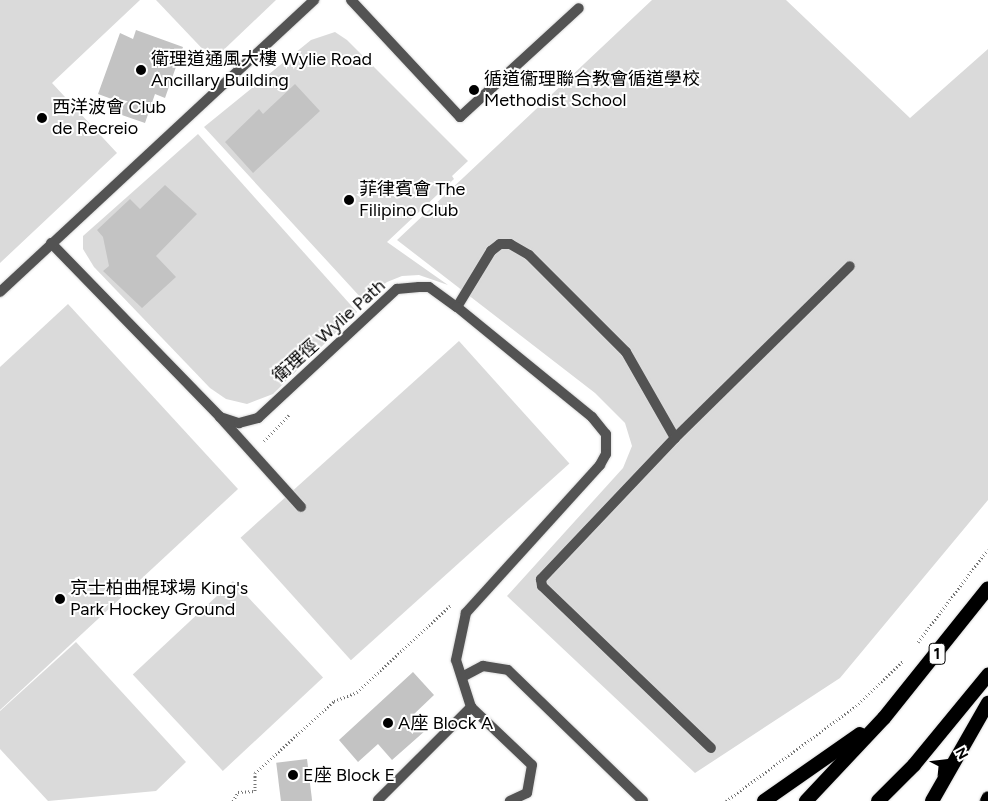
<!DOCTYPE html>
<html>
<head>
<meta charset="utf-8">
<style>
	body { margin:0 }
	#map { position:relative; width:988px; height:801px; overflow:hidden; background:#fff; font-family:Figtree,"Noto Sans TC",sans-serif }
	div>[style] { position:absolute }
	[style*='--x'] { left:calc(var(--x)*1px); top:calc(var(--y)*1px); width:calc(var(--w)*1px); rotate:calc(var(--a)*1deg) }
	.green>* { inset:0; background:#dadada; transform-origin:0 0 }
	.building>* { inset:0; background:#c3c3c3; transform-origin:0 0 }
	.path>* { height:3px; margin-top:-1.5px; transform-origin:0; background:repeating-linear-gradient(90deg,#757575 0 1px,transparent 0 3.5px) }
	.roads { filter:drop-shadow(0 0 1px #dbdbdb) drop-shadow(0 0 1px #dbdbdb) }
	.service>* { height:10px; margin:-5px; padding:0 5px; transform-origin:5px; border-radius:5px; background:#535353 }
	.minor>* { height:10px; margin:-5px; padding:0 5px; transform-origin:5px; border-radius:5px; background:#535353 }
	.tertiary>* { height:10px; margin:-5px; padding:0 5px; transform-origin:5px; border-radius:5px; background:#535353 }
	.primary>* { height:12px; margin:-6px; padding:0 6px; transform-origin:6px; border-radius:6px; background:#000 }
	.trunk>* { height:14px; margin:-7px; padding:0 7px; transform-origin:7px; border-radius:7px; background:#000 }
	.dots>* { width:14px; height:14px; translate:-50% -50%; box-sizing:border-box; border:2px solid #fff; border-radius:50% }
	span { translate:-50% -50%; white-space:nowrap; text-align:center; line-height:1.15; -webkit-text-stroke:4px #fff; paint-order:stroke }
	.shield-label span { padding:1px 4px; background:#fff; border:1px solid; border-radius:4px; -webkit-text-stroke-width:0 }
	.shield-label { font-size:16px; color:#000; font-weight:700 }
	.poi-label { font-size:18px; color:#000 }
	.left { translate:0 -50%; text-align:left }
	.street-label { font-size:18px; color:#000 }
	.north { position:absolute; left:923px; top:736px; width:50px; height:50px; -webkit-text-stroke:4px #fff; paint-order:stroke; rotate:61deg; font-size:14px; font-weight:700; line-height:20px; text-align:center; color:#000 }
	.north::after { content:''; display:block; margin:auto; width:18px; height:22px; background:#000; clip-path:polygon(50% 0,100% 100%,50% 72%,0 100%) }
</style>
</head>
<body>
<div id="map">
	<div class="green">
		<div style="clip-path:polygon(0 0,140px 0,52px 83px,117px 153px,0 263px)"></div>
		<div style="clip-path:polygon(156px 0,276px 0,213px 60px)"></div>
		<div style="clip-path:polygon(652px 0,786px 0,910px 118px,988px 49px,988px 500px,840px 678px,695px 773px,507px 596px,623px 468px,632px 446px,625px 423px,595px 393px,397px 240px)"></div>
		<div style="clip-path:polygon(335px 32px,347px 40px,468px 161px,452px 176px,454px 179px,387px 242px,448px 285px,419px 275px,402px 276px,387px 282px,363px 300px,204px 127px,311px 40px)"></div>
		<div style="clip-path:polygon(198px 134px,357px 312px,273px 394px,247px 404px,226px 399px,210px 388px,94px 267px,83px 249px,83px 236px)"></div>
		<div style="clip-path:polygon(68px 304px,238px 489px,0 710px,0 367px)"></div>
		<div style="left:459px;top:341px;width:165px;height:294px;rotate:48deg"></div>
		<div style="left:233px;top:581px;width:132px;height:137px;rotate:47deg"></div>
		<div style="clip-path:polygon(76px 642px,186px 762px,156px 791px,48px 801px,0 749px,0 711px)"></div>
	</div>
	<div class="building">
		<div style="clip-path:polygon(136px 30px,183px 47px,165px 98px,155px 94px,145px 123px,116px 113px,120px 102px,98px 94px,120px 33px,133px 39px)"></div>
		<div style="clip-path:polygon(295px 84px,320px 111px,253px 173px,225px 142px,259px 109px,263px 114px)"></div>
		<div style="clip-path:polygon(165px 185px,197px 214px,156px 256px,176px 277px,142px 308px,103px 271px,109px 266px,103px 237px,97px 230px,130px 199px,140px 209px)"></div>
		<div style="clip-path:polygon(413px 672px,434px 695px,413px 715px,426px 730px,392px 760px,378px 744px,358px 762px,339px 740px)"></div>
		<div style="left:307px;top:759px;width:42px;height:31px;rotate:83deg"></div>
	</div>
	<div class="path">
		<div style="--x:264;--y:441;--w:36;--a:-46"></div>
		<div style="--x:918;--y:642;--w:116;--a:-53"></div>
		<div style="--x:233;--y:801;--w:10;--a:-61"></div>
		<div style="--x:238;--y:792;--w:17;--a:-3"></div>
		<div style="--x:255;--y:791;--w:18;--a:-90"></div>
		<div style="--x:255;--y:773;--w:107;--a:-42.3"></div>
		<div style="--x:334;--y:701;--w:25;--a:-21"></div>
		<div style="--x:357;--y:692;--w:127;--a:-42.8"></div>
		<div style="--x:726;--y:801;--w:161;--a:-36.2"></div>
		<div style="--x:856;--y:706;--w:65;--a:-43.8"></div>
	</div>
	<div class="roads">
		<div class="service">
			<div style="--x:351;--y:0;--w:160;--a:47"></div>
			<div style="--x:460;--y:117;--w:161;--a:-42.5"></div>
			<div style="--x:457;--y:307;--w:66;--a:-58.7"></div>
			<div style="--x:491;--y:251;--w:11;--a:-38"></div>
			<div style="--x:500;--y:244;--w:10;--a:0"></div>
			<div style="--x:510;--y:244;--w:22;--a:30"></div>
			<div style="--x:529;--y:255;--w:137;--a:45"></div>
			<div style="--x:626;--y:352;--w:99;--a:60.3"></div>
			<div style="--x:675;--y:438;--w:195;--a:133.5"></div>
			<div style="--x:541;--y:579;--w:7;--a:82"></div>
			<div style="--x:542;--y:586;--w:234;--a:43.8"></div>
			<div style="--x:220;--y:417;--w:121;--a:48"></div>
			<div style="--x:675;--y:438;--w:245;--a:-44.5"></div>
			<div style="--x:462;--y:677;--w:24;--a:-28"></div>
			<div style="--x:483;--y:666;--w:25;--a:9"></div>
			<div style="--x:508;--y:670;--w:188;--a:44.1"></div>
			<div style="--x:471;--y:707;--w:84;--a:43.6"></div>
			<div style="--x:532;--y:765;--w:28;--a:100"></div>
			<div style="--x:527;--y:793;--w:19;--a:155"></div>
			<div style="--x:378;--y:800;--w:132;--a:-45"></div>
			<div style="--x:471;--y:707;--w:49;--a:-107.7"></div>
			<div style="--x:456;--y:660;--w:48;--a:-78"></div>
		</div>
		<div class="minor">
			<div style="--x:51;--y:243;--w:243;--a:45.8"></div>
			<div style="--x:220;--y:417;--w:20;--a:18"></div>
			<div style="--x:239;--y:423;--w:20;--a:-15"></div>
			<div style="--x:258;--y:418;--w:190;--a:-42.9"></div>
			<div style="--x:397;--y:289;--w:22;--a:-5"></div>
			<div style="--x:419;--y:287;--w:10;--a:0"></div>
			<div style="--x:429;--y:287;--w:34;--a:36"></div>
			<div style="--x:457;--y:307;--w:174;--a:39.2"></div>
			<div style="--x:592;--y:417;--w:22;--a:51"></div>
			<div style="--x:606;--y:434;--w:20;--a:90"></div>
			<div style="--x:606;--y:454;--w:13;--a:119"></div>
			<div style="--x:600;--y:465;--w:200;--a:132.2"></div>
		</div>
		<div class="tertiary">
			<div style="--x:0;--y:292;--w:429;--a:-42.9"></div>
		</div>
		<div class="primary">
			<div style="--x:986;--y:801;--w:4;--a:-63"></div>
		</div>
		<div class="trunk">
			<div style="--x:764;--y:801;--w:117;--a:-34.9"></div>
			<div style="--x:806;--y:801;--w:114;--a:-46.8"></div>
			<div style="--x:884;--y:718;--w:166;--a:-51.3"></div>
			<div style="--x:878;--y:801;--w:51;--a:-45"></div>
			<div style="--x:914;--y:765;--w:117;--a:-50.6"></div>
			<div style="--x:932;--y:801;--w:113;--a:-60.3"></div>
		</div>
	</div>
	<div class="dots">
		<div style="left:141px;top:70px;background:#000"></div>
		<div style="left:474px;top:90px;background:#000"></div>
		<div style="left:42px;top:118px;background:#000"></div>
		<div style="left:349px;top:200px;background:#000"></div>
		<div style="left:60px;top:599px;background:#000"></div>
		<div style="left:388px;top:723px;background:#000"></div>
		<div style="left:293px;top:775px;background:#000"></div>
	</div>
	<div class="shield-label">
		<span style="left:937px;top:654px">1</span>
	</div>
	<div class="poi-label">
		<span class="left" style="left:151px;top:70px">衛理道通風大樓 Wylie Road<br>Ancillary Building</span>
		<span class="left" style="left:484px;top:90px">循道衞理聯合教會循道學校<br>Methodist School</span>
		<span class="left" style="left:52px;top:118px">西洋波會 Club<br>de Recreio</span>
		<span class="left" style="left:359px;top:200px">菲律賓會 The<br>Filipino Club</span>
		<span class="left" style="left:70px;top:599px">京士柏曲棍球場 King's<br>Park Hockey Ground</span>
		<span class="left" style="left:398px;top:723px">A座 Block A</span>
		<span class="left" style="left:303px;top:775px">E座 Block E</span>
	</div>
	<div class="street-label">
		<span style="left:329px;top:331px;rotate:-42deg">衛理徑 Wylie Path</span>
	</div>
	<div class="north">N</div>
</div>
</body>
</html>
